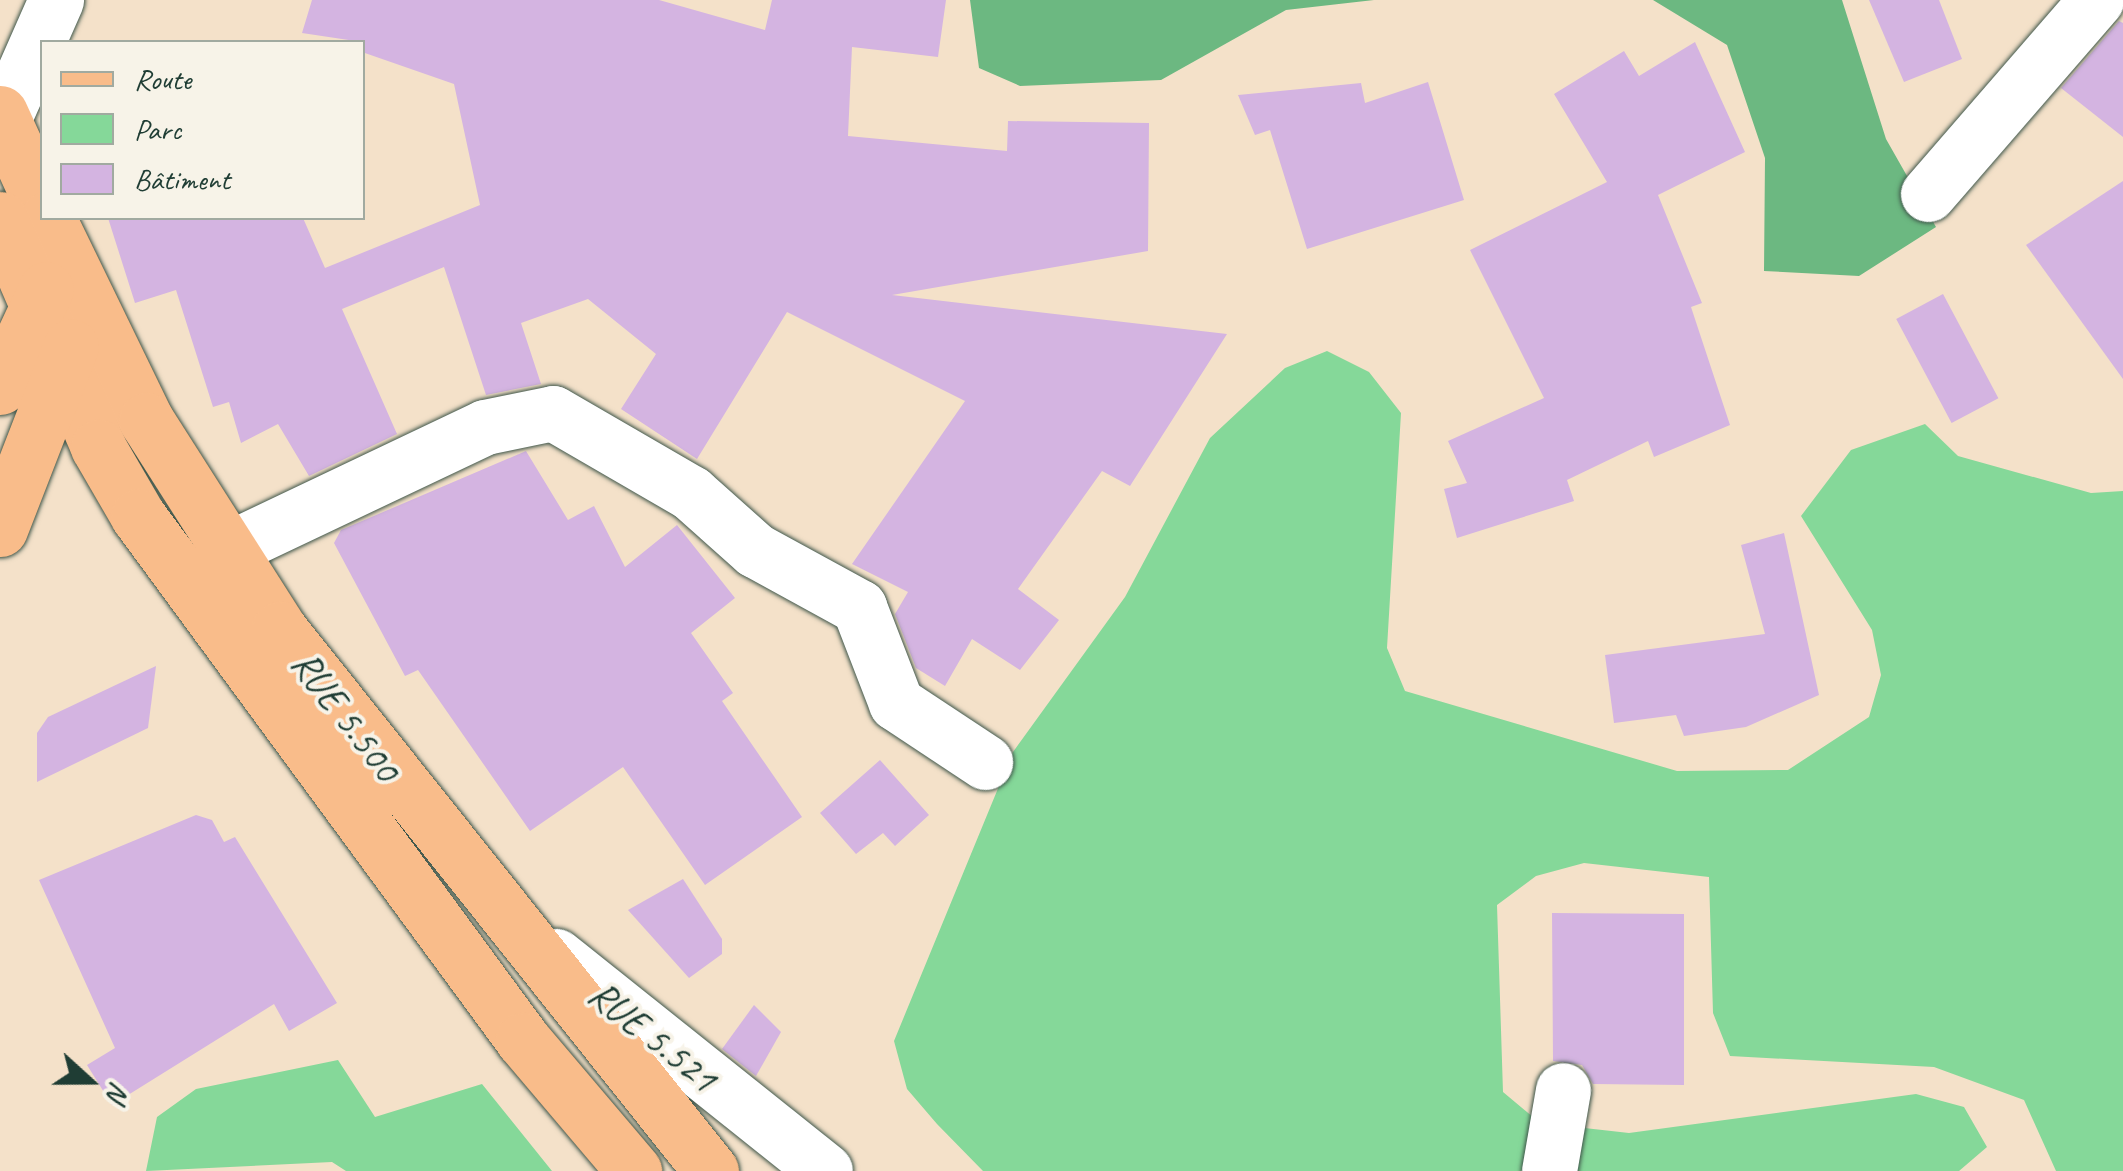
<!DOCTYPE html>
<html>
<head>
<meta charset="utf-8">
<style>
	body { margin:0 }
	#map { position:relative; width:2123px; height:1171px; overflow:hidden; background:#f4e1c9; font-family:Caveat,sans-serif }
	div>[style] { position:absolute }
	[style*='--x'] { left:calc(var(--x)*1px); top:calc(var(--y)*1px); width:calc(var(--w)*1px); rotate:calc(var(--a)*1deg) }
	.green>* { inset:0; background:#85d899 }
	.forest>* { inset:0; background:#6cb881 }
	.building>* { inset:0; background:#d4b4e1; transform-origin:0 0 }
	.roads { filter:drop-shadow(0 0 2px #3f564a) drop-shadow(0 0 2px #3f564a) }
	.minor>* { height:55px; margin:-27.5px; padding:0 27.5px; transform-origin:27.5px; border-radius:27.5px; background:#fff }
	.major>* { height:55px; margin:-27.5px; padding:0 27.5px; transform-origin:27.5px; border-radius:27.5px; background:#f9bc8a }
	span { translate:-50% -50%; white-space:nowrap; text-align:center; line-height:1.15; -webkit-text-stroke:8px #f7f3e8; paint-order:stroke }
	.street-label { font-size:40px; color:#1f3d34 }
	.legend { position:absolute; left:40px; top:40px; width:325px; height:180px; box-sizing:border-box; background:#f7f3e8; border:2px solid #a1aaa0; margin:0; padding:12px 18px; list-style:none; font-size:30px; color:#1f3d34 }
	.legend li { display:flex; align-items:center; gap:20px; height:50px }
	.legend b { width:50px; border:2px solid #a1aaa0 }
	.north { position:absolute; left:40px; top:1031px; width:100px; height:100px; -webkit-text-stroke:8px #f7f3e8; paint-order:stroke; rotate:111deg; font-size:28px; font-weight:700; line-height:40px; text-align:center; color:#1f3d34 }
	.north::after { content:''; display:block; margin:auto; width:35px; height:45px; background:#1f3d34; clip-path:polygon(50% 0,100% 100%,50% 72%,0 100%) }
</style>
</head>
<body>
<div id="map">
	<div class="green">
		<div style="clip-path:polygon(1327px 351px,1369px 372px,1401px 413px,1387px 648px,1405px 691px,1677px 771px,1788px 770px,1869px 717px,1881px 675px,1872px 630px,1801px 516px,1851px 450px,1925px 424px,1958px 456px,2091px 493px,2123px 491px,2123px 1171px,2056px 1171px,2024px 1100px,1934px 1067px,1730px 1056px,1713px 1013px,1709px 877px,1584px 863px,1536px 876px,1497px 905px,1503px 1092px,1540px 1123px,1629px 1133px,1916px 1094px,1964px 1107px,1987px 1147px,1959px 1171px,983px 1171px,937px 1124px,907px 1089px,894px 1041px,1013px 752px,1125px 597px,1210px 438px,1285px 368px)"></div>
		<div style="clip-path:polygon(338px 1060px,375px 1117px,482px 1084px,552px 1171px,346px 1171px,332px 1162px,146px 1171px,157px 1117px,196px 1089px)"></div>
	</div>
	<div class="forest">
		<div style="clip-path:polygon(970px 0,1374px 0,1286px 10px,1161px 80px,1020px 86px,979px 68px)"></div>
		<div style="clip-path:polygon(1653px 0,1842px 0,1886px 139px,1936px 227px,1859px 276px,1764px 271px,1765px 158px,1727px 45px)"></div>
	</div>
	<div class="building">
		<div style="clip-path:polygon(312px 0,659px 0,765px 30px,772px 0,946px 0,938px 57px,852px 47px,848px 136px,1007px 151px,1008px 121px,1149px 123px,1148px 251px,892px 295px,1227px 334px,1130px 486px,1102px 471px,1018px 589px,1059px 620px,1020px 670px,972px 639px,945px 686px,916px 668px,895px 614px,908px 592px,852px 564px,965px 401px,787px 312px,697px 459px,621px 409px,656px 354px,588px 299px,521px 323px,541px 384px,486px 395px,444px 267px,342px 309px,397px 434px,309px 476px,278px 424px,241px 443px,229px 402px,213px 407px,176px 290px,135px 303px,108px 218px,303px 218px,325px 268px,480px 205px,454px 84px,362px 52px,362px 42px,302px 33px)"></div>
		<div style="clip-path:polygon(1869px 0,1939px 0,1962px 59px,1904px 82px)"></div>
		<div style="clip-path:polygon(2119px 21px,2123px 23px,2123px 137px,2061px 88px)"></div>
		<div style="clip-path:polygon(1695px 42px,1745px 152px,1658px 195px,1702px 303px,1691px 307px,1730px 425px,1654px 457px,1648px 441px,1567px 480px,1574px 501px,1457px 538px,1444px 489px,1467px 483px,1448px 441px,1544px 398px,1470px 250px,1607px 182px,1554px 94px,1624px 51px,1639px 76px)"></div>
		<div style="clip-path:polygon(1428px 82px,1464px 200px,1307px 249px,1270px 130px,1255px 135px,1238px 95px,1361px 83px,1365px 103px)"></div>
		<div style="clip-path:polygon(2123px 181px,2123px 379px,2026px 245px)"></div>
		<div style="left:1943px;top:294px;width:118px;height:53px;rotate:62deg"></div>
		<div style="clip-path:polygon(526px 451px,568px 520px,594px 506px,625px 567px,677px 525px,735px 598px,691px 633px,733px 693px,722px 701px,802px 817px,705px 885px,623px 767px,530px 831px,418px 670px,405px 676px,334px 543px,341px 530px)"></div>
		<div style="clip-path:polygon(1784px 533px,1819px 695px,1746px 727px,1684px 736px,1676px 715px,1614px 723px,1605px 655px,1765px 634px,1741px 545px)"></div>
		<div style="clip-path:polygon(156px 666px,148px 728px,37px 782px,37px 733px,48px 717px)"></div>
		<div style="clip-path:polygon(880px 760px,929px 815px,895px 846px,883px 833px,856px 854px,820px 813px)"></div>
		<div style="clip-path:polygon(196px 815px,212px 820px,224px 842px,235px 837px,337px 1003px,289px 1031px,274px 1004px,112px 1105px,87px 1065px,115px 1048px,39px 880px)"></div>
		<div style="clip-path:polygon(683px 879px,722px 939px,722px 954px,689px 978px,628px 910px)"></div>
		<div style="clip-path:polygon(1552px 913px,1684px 914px,1684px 1085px,1593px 1084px,1582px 1065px,1553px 1061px)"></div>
		<div style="clip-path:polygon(754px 1005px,781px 1032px,756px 1076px,722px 1049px)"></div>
	</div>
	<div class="roads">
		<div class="minor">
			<div style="--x:0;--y:127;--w:139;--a:-66.2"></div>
			<div style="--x:1928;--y:194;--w:257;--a:-49.1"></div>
			<div style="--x:226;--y:550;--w:287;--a:-25.4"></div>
			<div style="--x:485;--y:427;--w:69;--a:-11.6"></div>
			<div style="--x:553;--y:413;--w:160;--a:30.1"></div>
			<div style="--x:691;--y:493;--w:86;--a:41.7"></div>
			<div style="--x:755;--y:550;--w:119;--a:28.7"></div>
			<div style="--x:859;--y:607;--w:103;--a:68.9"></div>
			<div style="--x:896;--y:703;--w:107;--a:33.5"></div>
			<div style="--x:556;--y:956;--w:344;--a:38.6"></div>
			<div style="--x:1549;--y:1171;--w:82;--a:-80.2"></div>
		</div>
		<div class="major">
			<div style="--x:0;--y:113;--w:101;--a:65.5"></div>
			<div style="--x:48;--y:218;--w:225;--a:64.1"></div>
			<div style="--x:146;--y:420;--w:248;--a:57.5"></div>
			<div style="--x:279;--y:629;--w:693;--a:51.44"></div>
			<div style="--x:0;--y:219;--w:248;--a:66.7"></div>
			<div style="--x:98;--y:447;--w:80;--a:59.9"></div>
			<div style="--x:138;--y:516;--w:650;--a:53.69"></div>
			<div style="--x:523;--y:1040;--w:172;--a:49.7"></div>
			<div style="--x:0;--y:387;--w:108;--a:-64.9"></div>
			<div style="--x:0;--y:529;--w:196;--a:-68.8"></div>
		</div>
	</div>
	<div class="street-label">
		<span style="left:346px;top:716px;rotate:53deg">RUE 5.500</span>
		<span style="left:653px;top:1036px;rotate:39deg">RUE 5.521</span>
	</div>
	<ul class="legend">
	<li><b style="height:12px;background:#f9bc8a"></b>Route</li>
	<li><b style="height:28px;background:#85d899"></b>Parc</li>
	<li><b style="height:28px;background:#d4b4e1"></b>Bâtiment</li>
	</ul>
	<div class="north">N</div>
</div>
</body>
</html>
